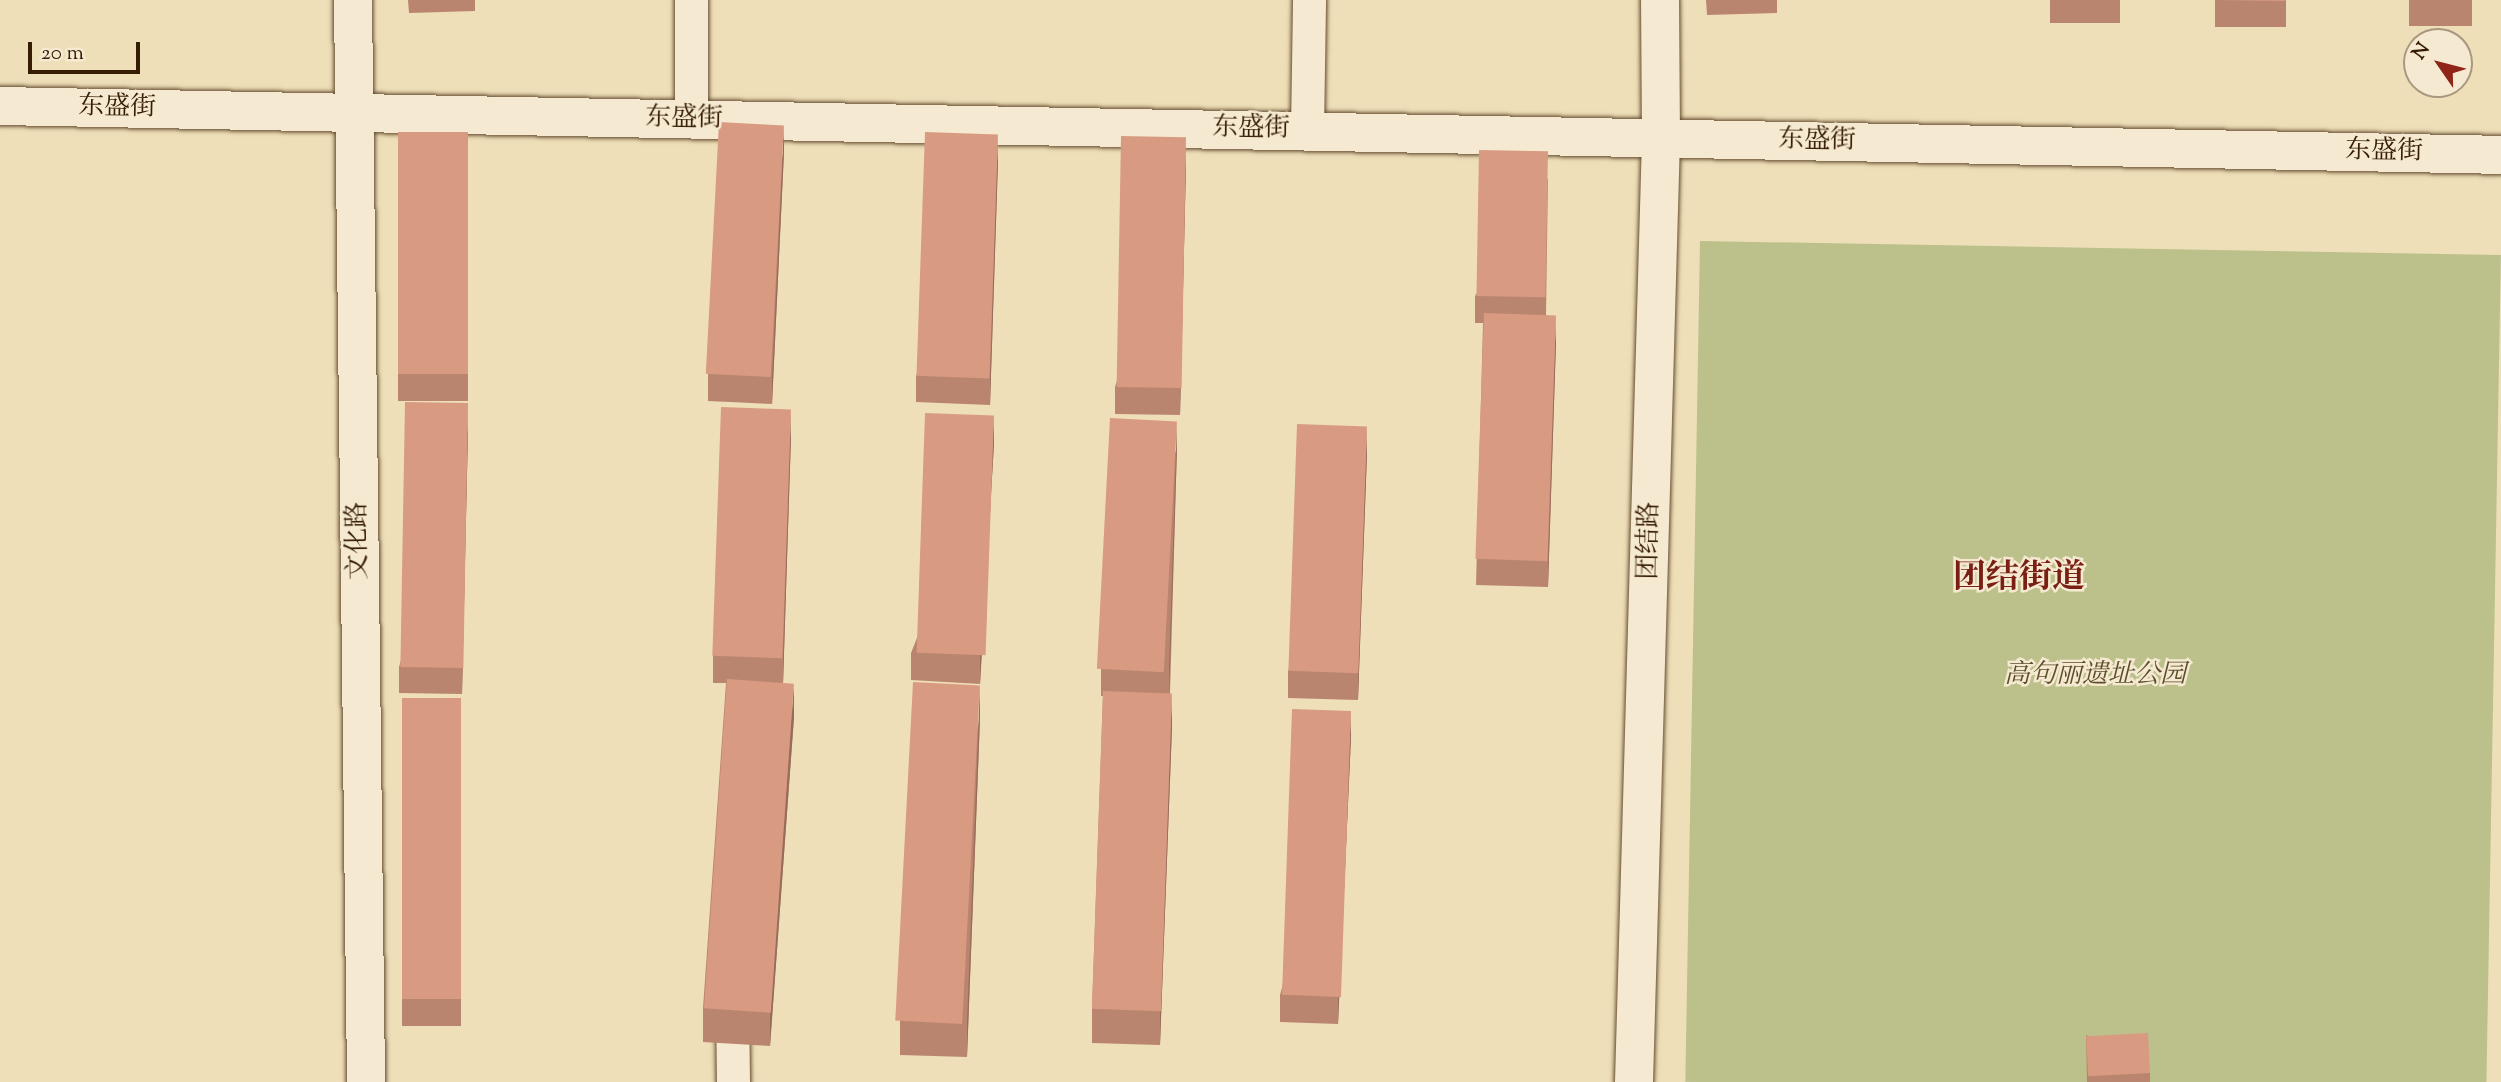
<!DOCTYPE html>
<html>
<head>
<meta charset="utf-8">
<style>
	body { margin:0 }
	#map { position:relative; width:2501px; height:1082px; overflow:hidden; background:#efdfb8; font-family:"Sorts Mill Goudy","Noto Serif SC",serif }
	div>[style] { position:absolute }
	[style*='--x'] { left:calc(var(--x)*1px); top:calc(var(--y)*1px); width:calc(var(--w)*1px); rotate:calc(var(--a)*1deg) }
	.green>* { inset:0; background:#bcc18c; transform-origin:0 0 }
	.roads { filter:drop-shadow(0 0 2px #644d30) drop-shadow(0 0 2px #644d30) }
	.minor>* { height:33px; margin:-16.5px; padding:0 16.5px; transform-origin:16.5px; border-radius:16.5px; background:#f5ead1 }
	.tertiary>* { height:38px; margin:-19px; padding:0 19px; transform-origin:19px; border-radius:19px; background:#f5ead1 }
	.secondary>* { height:38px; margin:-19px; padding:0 19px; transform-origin:19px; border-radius:19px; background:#f5ead1 }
	.wall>* { inset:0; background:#ba856f; transform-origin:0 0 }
	.shaded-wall>* { inset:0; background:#976c5a }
	.building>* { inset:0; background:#d89b81; transform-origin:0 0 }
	span { translate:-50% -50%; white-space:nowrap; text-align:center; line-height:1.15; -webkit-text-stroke:5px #f5ead1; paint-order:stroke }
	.street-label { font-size:26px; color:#361c03 }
	.park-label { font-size:26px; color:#5e4e2c; font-style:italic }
	.district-label { font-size:33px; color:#7a1f14; font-weight:700 }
	.north { position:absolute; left:2403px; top:28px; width:70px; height:70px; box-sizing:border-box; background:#f5ead1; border:2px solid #a9987f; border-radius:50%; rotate:305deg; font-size:19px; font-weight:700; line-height:28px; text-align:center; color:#361c03 }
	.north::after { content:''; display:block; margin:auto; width:24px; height:32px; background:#8f2418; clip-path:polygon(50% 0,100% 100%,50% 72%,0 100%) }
	.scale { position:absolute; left:28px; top:42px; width:112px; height:32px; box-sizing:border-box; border:4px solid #361c03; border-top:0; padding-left:9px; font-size:21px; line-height:24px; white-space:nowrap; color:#361c03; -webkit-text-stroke:5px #f5ead1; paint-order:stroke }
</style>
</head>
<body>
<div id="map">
	<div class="green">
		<div style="left:1700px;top:241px;width:801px;height:841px;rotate:1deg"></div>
	</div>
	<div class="roads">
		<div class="minor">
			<div style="--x:691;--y:119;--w:119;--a:-90"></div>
			<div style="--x:1307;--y:130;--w:130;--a:-89.1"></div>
			<div style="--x:732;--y:1000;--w:82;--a:89.3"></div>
		</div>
		<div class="tertiary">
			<div style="--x:0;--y:106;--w:2501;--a:1.12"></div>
			<div style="--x:1634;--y:1082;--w:944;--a:-88.36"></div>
			<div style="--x:1661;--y:138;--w:138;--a:-90.4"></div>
		</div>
		<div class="secondary">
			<div style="--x:353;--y:0;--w:1082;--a:89.31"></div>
		</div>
	</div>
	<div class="wall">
		<div style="clip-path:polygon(408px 0,475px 0,475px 11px,409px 13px)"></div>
		<div style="clip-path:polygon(1706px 0,1777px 0,1777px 13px,1707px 15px)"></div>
		<div style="left:2050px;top:0;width:70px;height:23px"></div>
		<div style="left:2215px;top:0;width:71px;height:27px"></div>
		<div style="left:2409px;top:0;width:63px;height:26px"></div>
		<div style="left:468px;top:132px;width:269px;height:70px;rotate:90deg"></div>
		<div style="clip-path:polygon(784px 152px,772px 404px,708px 401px,708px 374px)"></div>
		<div style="clip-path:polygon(998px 161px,990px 405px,916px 402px,916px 376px)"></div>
		<div style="clip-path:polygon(1186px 164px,1180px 415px,1115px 414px,1115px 387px)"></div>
		<div style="clip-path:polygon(1548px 178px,1546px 315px,1556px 342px,1548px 587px,1476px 585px,1483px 323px,1475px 323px,1475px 296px)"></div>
		<div style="clip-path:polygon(468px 430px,462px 694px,399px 693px,399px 667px)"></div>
		<div style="clip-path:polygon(791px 436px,783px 683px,794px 717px,770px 1046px,703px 1042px,703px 1008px,726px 683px,713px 683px,713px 656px)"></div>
		<div style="clip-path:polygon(994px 443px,980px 684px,911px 680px,911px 653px)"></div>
		<div style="clip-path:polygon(1177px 447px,1170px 694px,1172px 727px,1160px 1045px,1092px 1043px,1092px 1009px,1103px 696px,1101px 696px,1101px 669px)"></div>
		<div style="clip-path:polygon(1367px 453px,1358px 700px,1288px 698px,1288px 671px)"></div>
		<div style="left:402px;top:698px;width:59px;height:328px"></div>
		<div style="clip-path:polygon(980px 718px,967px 1057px,900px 1055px,900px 1021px)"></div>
		<div style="clip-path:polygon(1351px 737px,1338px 1024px,1280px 1022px,1280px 995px)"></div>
		<div style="clip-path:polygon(2086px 1035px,2150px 1073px,2150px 1082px,2087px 1082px)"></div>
	</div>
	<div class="shaded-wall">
		<div style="clip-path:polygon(784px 125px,784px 152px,772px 404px,772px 378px)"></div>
		<div style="clip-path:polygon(998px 134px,998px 161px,990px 405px,990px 378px)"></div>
		<div style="clip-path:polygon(1186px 137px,1186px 164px,1180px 415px,1180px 389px)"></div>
		<div style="clip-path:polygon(1556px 315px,1556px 342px,1548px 587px,1548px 561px)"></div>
		<div style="clip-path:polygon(468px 403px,468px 430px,462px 694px,462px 668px)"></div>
		<div style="clip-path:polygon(791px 409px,791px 436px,783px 685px,783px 658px)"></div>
		<div style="clip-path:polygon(994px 416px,994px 443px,980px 684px,980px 657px)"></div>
		<div style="clip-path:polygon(1177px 421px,1177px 447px,1169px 698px,1169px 671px)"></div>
		<div style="clip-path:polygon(1367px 427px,1367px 453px,1358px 700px,1358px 673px)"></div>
		<div style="clip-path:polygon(794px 684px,794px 717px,770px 1046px,770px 1013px)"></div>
		<div style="clip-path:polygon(980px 685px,980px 718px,967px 1057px,967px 1024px)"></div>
		<div style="clip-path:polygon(1172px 694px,1172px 727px,1160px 1045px,1160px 1012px)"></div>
		<div style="clip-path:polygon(1351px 711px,1351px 737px,1338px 1024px,1338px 997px)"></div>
	</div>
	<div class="building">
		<div style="clip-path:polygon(2215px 0,2285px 0,2285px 1px)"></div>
		<div style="left:719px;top:122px;width:65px;height:252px;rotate:3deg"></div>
		<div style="left:468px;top:132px;width:242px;height:70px;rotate:90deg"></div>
		<div style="left:925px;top:132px;width:73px;height:244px;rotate:2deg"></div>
		<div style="left:1121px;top:136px;width:65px;height:251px;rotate:1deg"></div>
		<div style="left:1479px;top:150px;width:69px;height:146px;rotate:1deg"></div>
		<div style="left:1484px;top:313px;width:72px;height:246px;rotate:2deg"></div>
		<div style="left:405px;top:402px;width:63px;height:265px;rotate:1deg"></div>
		<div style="left:721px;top:407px;width:70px;height:249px;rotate:2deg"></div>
		<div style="left:925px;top:413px;width:69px;height:240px;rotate:2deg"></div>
		<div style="left:1110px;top:418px;width:67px;height:251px;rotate:3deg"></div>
		<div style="left:1297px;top:424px;width:70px;height:247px;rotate:2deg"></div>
		<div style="left:727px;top:679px;width:67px;height:330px;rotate:4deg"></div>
		<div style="left:913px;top:682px;width:67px;height:339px;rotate:3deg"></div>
		<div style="left:1103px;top:691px;width:69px;height:318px;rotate:2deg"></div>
		<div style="left:402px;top:698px;width:59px;height:301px"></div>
		<div style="left:1292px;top:709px;width:59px;height:286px;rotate:2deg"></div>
		<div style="left:2148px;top:1033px;width:40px;height:62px;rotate:87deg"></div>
	</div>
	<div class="street-label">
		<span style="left:117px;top:108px;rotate:1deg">东盛街</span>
		<span style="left:684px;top:119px;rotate:1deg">东盛街</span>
		<span style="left:1251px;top:129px;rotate:1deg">东盛街</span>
		<span style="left:1817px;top:141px;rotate:1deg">东盛街</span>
		<span style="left:2384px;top:152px;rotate:1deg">东盛街</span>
		<span style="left:359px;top:541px;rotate:-91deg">文化路</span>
		<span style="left:1650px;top:541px;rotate:-89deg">团结路</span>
	</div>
	<div class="park-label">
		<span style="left:2095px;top:676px">高句丽遗址公园</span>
	</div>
	<div class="district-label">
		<span style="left:2019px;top:580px">团结街道</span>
	</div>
	<div class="north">N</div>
	<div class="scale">20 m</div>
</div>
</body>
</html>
